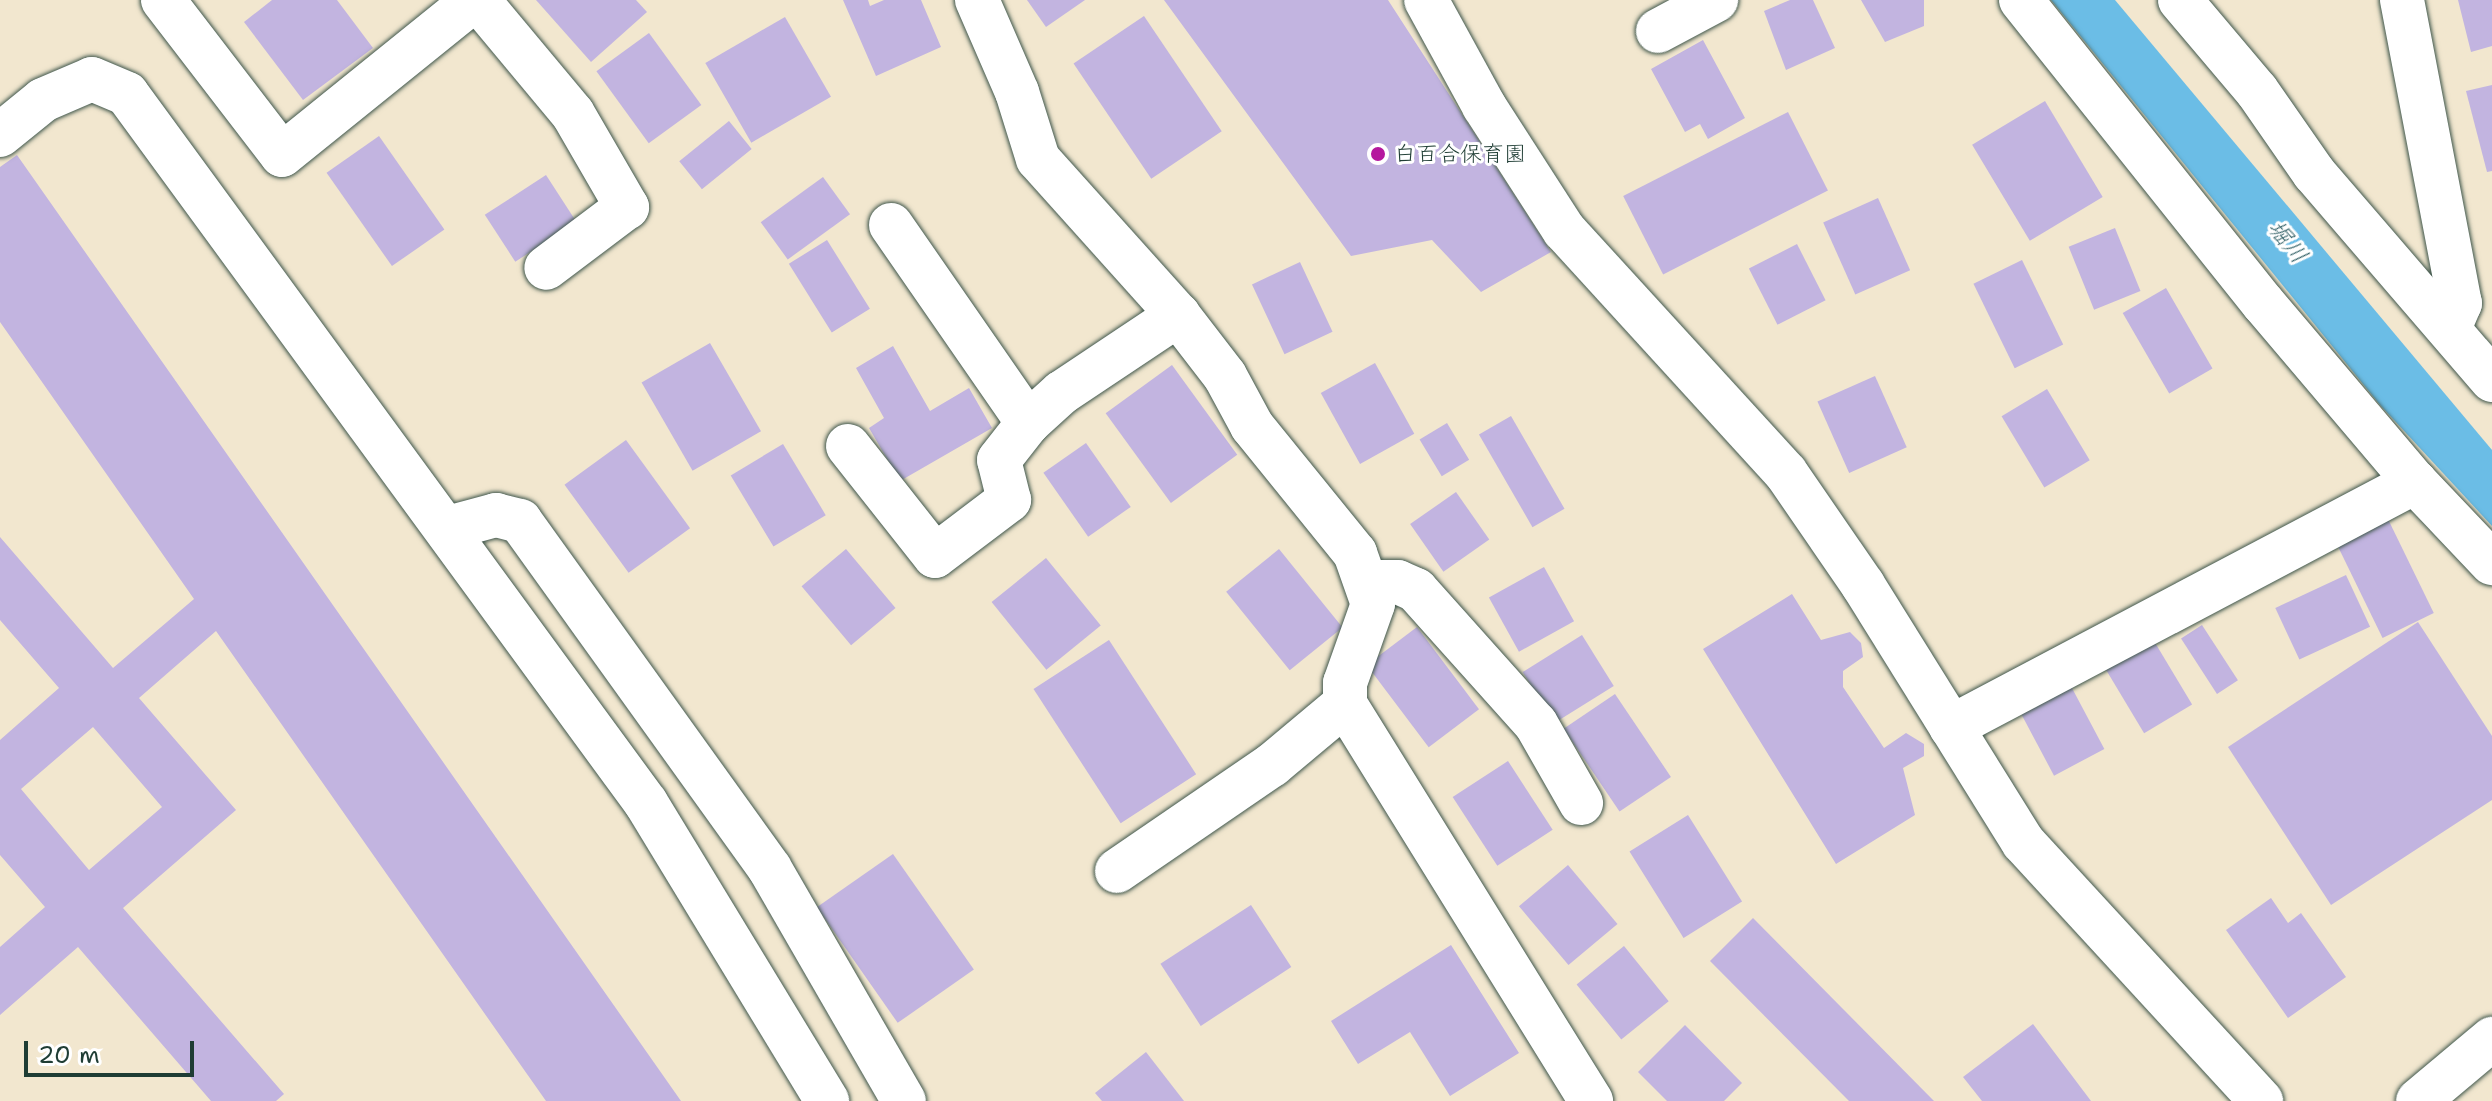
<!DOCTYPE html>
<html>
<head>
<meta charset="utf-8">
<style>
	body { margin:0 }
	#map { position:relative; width:2492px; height:1101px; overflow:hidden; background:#f2e7cf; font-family:"Shantell Sans","Klee One",sans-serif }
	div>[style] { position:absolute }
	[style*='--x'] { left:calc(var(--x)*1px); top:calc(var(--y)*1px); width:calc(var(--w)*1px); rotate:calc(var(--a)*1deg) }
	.water>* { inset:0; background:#6bbde6 }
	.building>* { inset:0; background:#c2b4e0; transform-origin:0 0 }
	.roads { filter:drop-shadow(0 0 2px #3f564b) drop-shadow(0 0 2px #3f564b) }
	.minor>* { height:44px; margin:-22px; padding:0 22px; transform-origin:22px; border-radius:22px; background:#fff }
	.dots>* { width:22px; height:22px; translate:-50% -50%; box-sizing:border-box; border:4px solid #fff; border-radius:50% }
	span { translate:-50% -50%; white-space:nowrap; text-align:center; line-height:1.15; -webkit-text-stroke:6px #fff; paint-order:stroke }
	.poi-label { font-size:22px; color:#1f3d34 }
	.left { translate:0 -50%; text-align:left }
	.water-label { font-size:24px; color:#366369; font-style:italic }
	.scale { position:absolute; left:24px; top:1041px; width:170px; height:36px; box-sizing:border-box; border:4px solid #1f3d34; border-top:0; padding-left:10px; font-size:24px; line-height:28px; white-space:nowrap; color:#1f3d34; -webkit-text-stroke:6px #fff; paint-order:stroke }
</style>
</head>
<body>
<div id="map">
	<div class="water">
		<div style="clip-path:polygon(2051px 0,2115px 0,2492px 450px,2492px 526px,2380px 405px)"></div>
	</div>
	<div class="building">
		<div style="clip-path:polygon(272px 0,337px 0,373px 48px,303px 100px,244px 22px)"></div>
		<div style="clip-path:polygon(536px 0,636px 0,647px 12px,591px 62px)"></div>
		<div style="clip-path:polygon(843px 0,868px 0,870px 6px,884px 0,921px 0,941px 47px,876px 76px)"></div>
		<div style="clip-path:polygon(1027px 0,1085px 0,1046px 27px)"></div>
		<div style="clip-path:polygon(1164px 0,1388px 0,1551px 252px,1481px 292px,1432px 240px,1351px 256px)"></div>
		<div style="clip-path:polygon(1790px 0,1813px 0,1835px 48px,1786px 70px,1764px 11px)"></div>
		<div style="clip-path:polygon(1861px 0,1924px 0,1924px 26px,1885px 42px)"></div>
		<div style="clip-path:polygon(2458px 0,2492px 0,2492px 46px,2471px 52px)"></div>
		<div style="left:1144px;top:16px;width:139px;height:85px;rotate:56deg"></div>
		<div style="left:785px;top:17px;width:92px;height:92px;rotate:60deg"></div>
		<div style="left:649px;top:33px;width:89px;height:65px;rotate:54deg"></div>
		<div style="clip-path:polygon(1703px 40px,1745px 118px,1708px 139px,1700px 124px,1685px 132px,1651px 69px)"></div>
		<div style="clip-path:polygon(2492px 85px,2492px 171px,2487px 172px,2466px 91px)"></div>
		<div style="left:2045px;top:101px;width:112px;height:85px;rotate:59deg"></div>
		<div style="left:1788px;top:112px;width:88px;height:185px;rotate:63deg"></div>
		<div style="left:729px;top:121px;width:36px;height:64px;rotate:51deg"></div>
		<div style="left:379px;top:136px;width:114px;height:64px;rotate:55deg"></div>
		<div style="clip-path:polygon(evenodd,17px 155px,681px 1101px,546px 1101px,216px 631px,139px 698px,236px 810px,123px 908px,284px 1094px,276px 1101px,211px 1101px,78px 947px,0 1015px,0 947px,45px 907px,0 855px,0 740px,59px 688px,0 620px,0 537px,113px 668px,194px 599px,0 322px,0 167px,17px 155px,93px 727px,162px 807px,89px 870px,21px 789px,93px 727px)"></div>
		<div style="left:546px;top:175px;width:56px;height:73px;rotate:57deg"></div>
		<div style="left:823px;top:177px;width:46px;height:77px;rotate:54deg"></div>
		<div style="left:1878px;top:198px;width:79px;height:60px;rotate:66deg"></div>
		<div style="left:2115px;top:228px;width:68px;height:50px;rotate:68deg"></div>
		<div style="left:827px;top:240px;width:81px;height:45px;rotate:58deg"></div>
		<div style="left:1797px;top:244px;width:63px;height:54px;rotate:63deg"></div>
		<div style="left:2022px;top:260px;width:94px;height:54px;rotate:64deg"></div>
		<div style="left:1300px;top:262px;width:77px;height:53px;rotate:65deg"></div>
		<div style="left:2166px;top:288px;width:93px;height:50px;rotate:60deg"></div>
		<div style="left:710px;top:343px;width:102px;height:79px;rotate:60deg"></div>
		<div style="clip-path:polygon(893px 346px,930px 411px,969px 388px,992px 428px,900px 481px,869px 428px,884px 418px,856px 368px)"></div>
		<div style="left:1375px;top:363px;width:81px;height:62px;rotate:61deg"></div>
		<div style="left:1172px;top:365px;width:111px;height:82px;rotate:54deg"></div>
		<div style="left:1875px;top:376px;width:78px;height:63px;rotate:66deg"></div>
		<div style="left:2047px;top:389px;width:83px;height:53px;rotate:59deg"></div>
		<div style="left:1511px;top:416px;width:107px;height:37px;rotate:60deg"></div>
		<div style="left:1447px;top:423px;width:43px;height:32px;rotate:59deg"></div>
		<div style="left:626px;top:440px;width:109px;height:76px;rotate:54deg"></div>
		<div style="left:1086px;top:443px;width:78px;height:52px;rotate:55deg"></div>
		<div style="left:783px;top:444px;width:83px;height:61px;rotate:59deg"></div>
		<div style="left:1456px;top:492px;width:58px;height:56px;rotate:55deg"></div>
		<div style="left:2386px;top:515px;width:109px;height:57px;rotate:64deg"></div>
		<div style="left:846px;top:549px;width:77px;height:58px;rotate:50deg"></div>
		<div style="left:1279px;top:549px;width:101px;height:68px;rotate:51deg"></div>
		<div style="left:1046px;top:558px;width:87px;height:70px;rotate:51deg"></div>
		<div style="left:1544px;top:567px;width:62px;height:63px;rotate:61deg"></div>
		<div style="left:2346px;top:575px;width:57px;height:78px;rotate:65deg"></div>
		<div style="clip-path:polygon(1792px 594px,1821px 640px,1850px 632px,1861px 643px,1863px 657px,1843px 671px,1843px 687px,1884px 748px,1906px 733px,1924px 744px,1924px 756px,1903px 768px,1915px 815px,1836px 864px,1703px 649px)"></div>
		<div style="clip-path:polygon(2418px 622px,2492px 736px,2492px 800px,2331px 905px,2228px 747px)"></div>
		<div style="left:2202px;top:625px;width:66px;height:25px;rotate:57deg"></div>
		<div style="left:1417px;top:627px;width:103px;height:63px;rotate:53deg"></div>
		<div style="left:1582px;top:635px;width:60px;height:70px;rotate:58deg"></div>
		<div style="left:1109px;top:640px;width:160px;height:90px;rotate:57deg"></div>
		<div style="left:2154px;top:641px;width:74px;height:56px;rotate:59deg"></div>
		<div style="left:2064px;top:673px;width:86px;height:57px;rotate:62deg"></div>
		<div style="left:1615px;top:694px;width:100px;height:62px;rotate:56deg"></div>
		<div style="left:1508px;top:761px;width:82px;height:66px;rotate:57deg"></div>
		<div style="left:1688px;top:815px;width:102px;height:69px;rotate:58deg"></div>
		<div style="left:893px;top:854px;width:141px;height:93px;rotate:55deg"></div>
		<div style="left:1568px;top:865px;width:77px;height:64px;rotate:50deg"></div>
		<div style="clip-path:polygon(2271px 898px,2288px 923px,2301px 913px,2346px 977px,2288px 1018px,2226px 930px)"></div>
		<div style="left:1251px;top:905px;width:74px;height:108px;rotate:57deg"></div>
		<div style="clip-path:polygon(1753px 918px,1934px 1101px,1849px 1101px,1710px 961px)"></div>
		<div style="clip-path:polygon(1451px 945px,1519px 1053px,1450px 1096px,1410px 1032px,1358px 1064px,1331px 1021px)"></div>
		<div style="left:1624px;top:946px;width:71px;height:61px;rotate:51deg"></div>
		<div style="clip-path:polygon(2033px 1024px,2091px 1101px,1982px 1101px,1963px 1077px)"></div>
		<div style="clip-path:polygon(1685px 1025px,1742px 1083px,1724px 1101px,1667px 1101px,1638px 1072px)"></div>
		<div style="clip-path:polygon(1146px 1052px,1184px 1101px,1102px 1101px,1095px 1093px)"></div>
	</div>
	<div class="roads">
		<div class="minor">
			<div style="--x:163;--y:0;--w:195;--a:52.5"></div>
			<div style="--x:282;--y:155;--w:247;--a:-38.9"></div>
			<div style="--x:478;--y:0;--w:148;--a:50.2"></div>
			<div style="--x:573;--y:114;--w:108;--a:59.9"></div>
			<div style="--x:627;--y:207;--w:101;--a:143"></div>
			<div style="--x:977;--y:0;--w:100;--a:66.5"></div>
			<div style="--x:1017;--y:92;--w:70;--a:72.6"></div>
			<div style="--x:1038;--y:159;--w:210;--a:48.1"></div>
			<div style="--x:1178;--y:315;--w:77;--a:52.4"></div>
			<div style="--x:1225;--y:376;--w:57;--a:61.6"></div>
			<div style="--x:1252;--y:426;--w:164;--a:51"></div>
			<div style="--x:1355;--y:553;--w:54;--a:70.6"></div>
			<div style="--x:1373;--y:604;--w:84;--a:109.5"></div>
			<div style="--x:1345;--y:683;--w:21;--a:90"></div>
			<div style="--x:1345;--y:704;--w:467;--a:58.2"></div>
			<div style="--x:1426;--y:0;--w:121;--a:61.3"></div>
			<div style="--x:1484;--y:106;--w:148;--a:57.2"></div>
			<div style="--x:1564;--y:230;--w:329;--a:47.6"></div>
			<div style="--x:1786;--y:473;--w:136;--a:55.5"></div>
			<div style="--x:1863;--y:585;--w:303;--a:58.1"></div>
			<div style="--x:2023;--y:842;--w:352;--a:47.4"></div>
			<div style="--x:2021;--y:0;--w:388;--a:51.4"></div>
			<div style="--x:2263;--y:303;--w:235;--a:49.7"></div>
			<div style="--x:2180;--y:0;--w:119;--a:49.8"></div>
			<div style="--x:2257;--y:91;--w:100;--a:55.2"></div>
			<div style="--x:2314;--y:173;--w:273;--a:49.3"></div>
			<div style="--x:2402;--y:0;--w:309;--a:79.2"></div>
			<div style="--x:2460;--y:303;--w:28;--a:113"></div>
			<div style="--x:1658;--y:31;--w:66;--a:-28.1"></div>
			<div style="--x:0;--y:135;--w:55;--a:-39.1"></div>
			<div style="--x:43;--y:100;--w:53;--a:-23.2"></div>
			<div style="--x:92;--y:79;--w:38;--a:23"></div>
			<div style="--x:127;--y:94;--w:879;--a:53.8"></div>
			<div style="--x:646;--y:803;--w:349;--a:58.7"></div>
			<div style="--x:891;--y:225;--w:241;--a:55.3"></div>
			<div style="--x:1028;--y:423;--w:45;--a:-42.3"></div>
			<div style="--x:1061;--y:393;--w:141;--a:-33.7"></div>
			<div style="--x:848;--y:446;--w:140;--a:51.7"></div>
			<div style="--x:935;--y:556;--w:93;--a:-37.1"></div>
			<div style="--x:1009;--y:500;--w:41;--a:-104"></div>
			<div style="--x:999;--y:460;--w:47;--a:-51.9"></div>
			<div style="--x:448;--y:528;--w:50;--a:-15.2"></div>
			<div style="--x:496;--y:515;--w:25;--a:14"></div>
			<div style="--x:520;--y:521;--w:428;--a:54.3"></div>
			<div style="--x:770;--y:869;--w:268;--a:60"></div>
			<div style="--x:1369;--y:582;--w:29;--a:0"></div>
			<div style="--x:1398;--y:582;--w:20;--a:24"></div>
			<div style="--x:1416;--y:590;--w:180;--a:48.2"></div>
			<div style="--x:1536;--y:724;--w:91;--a:60.3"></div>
			<div style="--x:1951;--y:727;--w:525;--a:-27.83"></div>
			<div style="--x:2415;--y:482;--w:112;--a:46.5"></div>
			<div style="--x:1117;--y:871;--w:188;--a:-34.4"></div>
			<div style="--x:1272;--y:765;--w:95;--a:-39.9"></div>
			<div style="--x:2418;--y:1101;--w:97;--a:-40"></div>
		</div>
	</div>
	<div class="dots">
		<div style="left:1378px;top:154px;background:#b5179e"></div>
	</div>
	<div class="poi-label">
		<span class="left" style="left:1394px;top:154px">白百合保育園</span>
	</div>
	<div class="water-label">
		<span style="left:2287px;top:242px;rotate:51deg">堀川</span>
	</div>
	<div class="scale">20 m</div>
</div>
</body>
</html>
